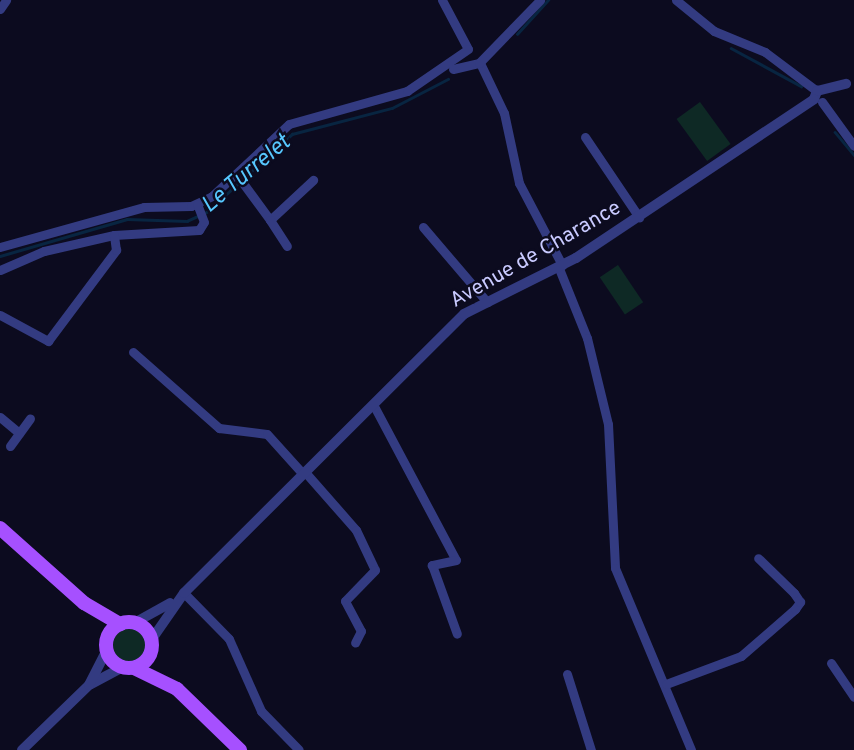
<!DOCTYPE html>
<html>
<head>
<meta charset="utf-8">
<style>
	body { margin:0 }
	#map { position:relative; width:854px; height:750px; overflow:hidden; background:#0c0b1f; font-family:Overpass,sans-serif }
	div>[style] { position:absolute }
	[style*='--x'] { left:calc(var(--x)*1px); top:calc(var(--y)*1px); width:calc(var(--w)*1px); rotate:calc(var(--a)*1deg) }
	.green>* { inset:0; background:#0e2925; transform-origin:0 0 }
	.round { border-radius:50% }
	.stream>* { height:2.5px; margin:-1.25px; padding:0 1.25px; transform-origin:1.25px; border-radius:1.25px; background:#082541 }
	.minor>* { height:9px; margin:-4.5px; padding:0 4.5px; transform-origin:4.5px; border-radius:4.5px; background:#333b81 }
	.tertiary>* { height:10px; margin:-5px; padding:0 5px; transform-origin:5px; border-radius:5px; background:#333b81 }
	.primary>* { height:14px; margin:-7px; padding:0 7px; transform-origin:7px; border-radius:7px; background:#a650ff }
	.primary>.ring { margin:-7px; padding:0; box-sizing:content-box; background:none; border:14px solid #a650ff; border-radius:50% }
	span { translate:-50% -50%; white-space:nowrap; text-align:center; line-height:1.15; -webkit-text-stroke:5px #0c0b1f; paint-order:stroke }
	.street-label { font-size:21px; color:#c9caff }
	.water-label { font-size:23px; color:#57c8ff; font-style:italic }
</style>
</head>
<body>
<div id="map">
	<div class="green">
		<div style="left:700px;top:102px;width:52px;height:29px;rotate:54deg"></div>
		<div style="left:618px;top:265px;width:45px;height:22px;rotate:56deg"></div>
		<div class="round" style="left:113px;top:628px;width:34px;height:34px"></div>
	</div>
	<div class="stream">
		<div style="--x:517;--y:34;--w:46;--a:-47.6"></div>
		<div style="--x:731;--y:48;--w:80;--a:28.5"></div>
		<div style="--x:835;--y:132;--w:30;--a:50"></div>
		<div style="--x:0;--y:256;--w:132;--a:-16.2"></div>
		<div style="--x:127;--y:219;--w:60;--a:1.9"></div>
		<div style="--x:187;--y:221;--w:23;--a:-25"></div>
		<div style="--x:208;--y:211;--w:114;--a:-42.5"></div>
		<div style="--x:292;--y:134;--w:103;--a:-14.6"></div>
		<div style="--x:392;--y:108;--w:63;--a:-27.4"></div>
	</div>
	<div class="minor">
		<div style="--x:442;--y:0;--w:55;--a:62"></div>
		<div style="--x:676;--y:0;--w:49;--a:39.2"></div>
		<div style="--x:714;--y:31;--w:55;--a:22.4"></div>
		<div style="--x:765;--y:52;--w:65;--a:36.9"></div>
		<div style="--x:0;--y:9;--w:11;--a:-56"></div>
		<div style="--x:480;--y:63;--w:55;--a:64.4"></div>
		<div style="--x:504;--y:113;--w:72;--a:77.9"></div>
		<div style="--x:519;--y:183;--w:93;--a:62.3"></div>
		<div style="--x:453;--y:69;--w:27;--a:-13"></div>
		<div style="--x:479;--y:63;--w:88;--a:-45.9"></div>
		<div style="--x:822;--y:102;--w:54;--a:54"></div>
		<div style="--x:585;--y:137;--w:97;--a:56"></div>
		<div style="--x:237;--y:175;--w:56;--a:53.7"></div>
		<div style="--x:270;--y:220;--w:59;--a:-42.9"></div>
		<div style="--x:270;--y:220;--w:31;--a:57"></div>
		<div style="--x:423;--y:227;--w:99;--a:49.5"></div>
		<div style="--x:0;--y:247;--w:149;--a:-15.5"></div>
		<div style="--x:144;--y:207;--w:47;--a:-1.2"></div>
		<div style="--x:191;--y:206;--w:23;--a:-25"></div>
		<div style="--x:212;--y:196;--w:105;--a:-43.1"></div>
		<div style="--x:289;--y:124;--w:123;--a:-15.6"></div>
		<div style="--x:407;--y:91;--w:74;--a:-34.5"></div>
		<div style="--x:558;--y:266;--w:78;--a:68.1"></div>
		<div style="--x:587;--y:338;--w:89;--a:76.3"></div>
		<div style="--x:608;--y:424;--w:144;--a:87.2"></div>
		<div style="--x:615;--y:568;--w:197;--a:67.3"></div>
		<div style="--x:0;--y:270;--w:48;--a:-23.4"></div>
		<div style="--x:44;--y:251;--w:72;--a:-12.9"></div>
		<div style="--x:114;--y:235;--w:85;--a:-3.4"></div>
		<div style="--x:199;--y:230;--w:9;--a:-58"></div>
		<div style="--x:204;--y:222;--w:19;--a:-111"></div>
		<div style="--x:0;--y:315;--w:55;--a:28.4"></div>
		<div style="--x:48;--y:341;--w:114;--a:-53.2"></div>
		<div style="--x:116;--y:250;--w:15;--a:-98"></div>
		<div style="--x:133;--y:352;--w:115;--a:41.5"></div>
		<div style="--x:219;--y:428;--w:48;--a:7.1"></div>
		<div style="--x:267;--y:434;--w:54;--a:48"></div>
		<div style="--x:374;--y:406;--w:174;--a:62"></div>
		<div style="--x:456;--y:560;--w:25;--a:168"></div>
		<div style="--x:432;--y:565;--w:73;--a:70.1"></div>
		<div style="--x:0;--y:417;--w:25;--a:40"></div>
		<div style="--x:10;--y:446;--w:34;--a:-54"></div>
		<div style="--x:305;--y:472;--w:77;--a:48.7"></div>
		<div style="--x:356;--y:530;--w:44;--a:64.6"></div>
		<div style="--x:375;--y:570;--w:43;--a:134.1"></div>
		<div style="--x:345;--y:601;--w:34;--a:62"></div>
		<div style="--x:361;--y:631;--w:13;--a:117"></div>
		<div style="--x:184;--y:593;--w:64;--a:45.6"></div>
		<div style="--x:229;--y:639;--w:79;--a:66"></div>
		<div style="--x:261;--y:711;--w:54;--a:45.7"></div>
		<div style="--x:831;--y:663;--w:41;--a:55.9"></div>
		<div style="--x:567;--y:674;--w:80;--a:72.5"></div>
		<div style="--x:666;--y:684;--w:80;--a:-20.5"></div>
		<div style="--x:741;--y:656;--w:72;--a:-41"></div>
		<div style="--x:795;--y:609;--w:9;--a:-54"></div>
		<div style="--x:800;--y:602;--w:11;--a:-124"></div>
		<div style="--x:794;--y:593;--w:50;--a:-135.8"></div>
	</div>
	<div class="tertiary">
		<div style="--x:814;--y:99;--w:9;--a:-69"></div>
		<div style="--x:817;--y:91;--w:30;--a:-14"></div>
		<div style="--x:136;--y:622;--w:39;--a:-29"></div>
		<div style="--x:152;--y:639;--w:56;--a:-55.2"></div>
		<div style="--x:184;--y:593;--w:395;--a:-44.9"></div>
		<div style="--x:464;--y:314;--w:125;--a:-26.6"></div>
		<div style="--x:576;--y:258;--w:286;--a:-33.7"></div>
		<div style="--x:91;--y:684;--w:36;--a:-28"></div>
		<div style="--x:22;--y:750;--w:93;--a:-44.1"></div>
		<div style="--x:89;--y:685;--w:39;--a:-63"></div>
	</div>
	<div class="primary">
		<div style="--x:0;--y:528;--w:113;--a:41.8"></div>
		<div style="--x:84;--y:603;--w:42;--a:30.3"></div>
		<div class="ring" style="left:106px;top:622px;width:32px;height:32px"></div>
		<div style="--x:134;--y:668;--w:48;--a:26"></div>
		<div style="--x:177;--y:689;--w:88;--a:44.1"></div>
	</div>
	<div class="street-label">
		<span style="left:536px;top:255px;rotate:-30deg">Avenue de Charance</span>
	</div>
	<div class="water-label">
		<span style="left:247px;top:175px;rotate:-40deg">Le Turrelet</span>
	</div>
</div>
</body>
</html>
